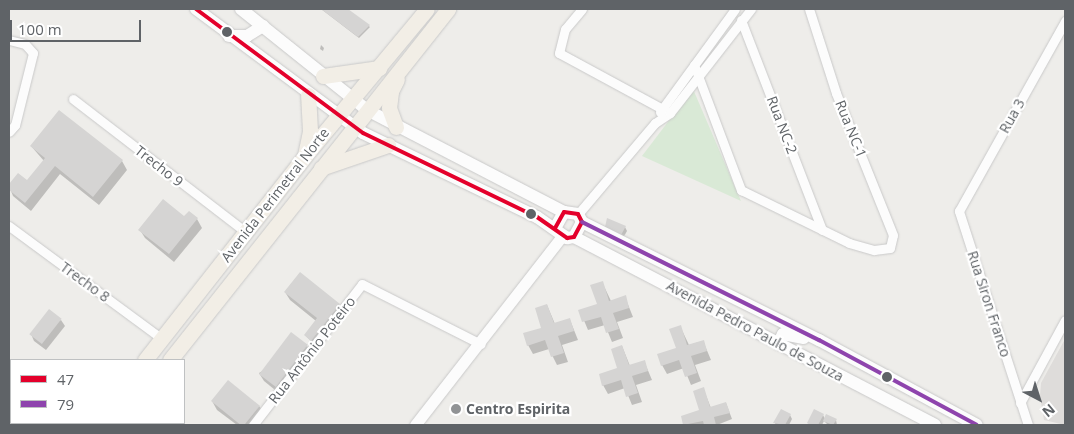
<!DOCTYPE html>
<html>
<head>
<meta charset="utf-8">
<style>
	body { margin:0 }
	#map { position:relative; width:1074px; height:434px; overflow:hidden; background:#eeedea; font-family:"Open Sans",sans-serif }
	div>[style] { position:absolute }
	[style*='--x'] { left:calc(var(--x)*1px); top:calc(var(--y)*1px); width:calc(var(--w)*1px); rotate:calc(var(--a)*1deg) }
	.industrial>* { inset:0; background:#dedcda }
	.green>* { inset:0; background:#d9e9d6 }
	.shadow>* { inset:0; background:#0003 }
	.building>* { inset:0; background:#d5d4d3; transform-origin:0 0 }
	.roads { filter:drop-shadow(0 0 1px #c9c9c9) drop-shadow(0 0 1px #c9c9c9) }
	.minor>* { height:9px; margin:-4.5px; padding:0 4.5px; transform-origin:4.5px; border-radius:4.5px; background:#fcfcfc }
	.tertiary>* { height:11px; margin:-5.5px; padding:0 5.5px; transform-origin:5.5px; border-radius:5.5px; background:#fcfcfc }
	.secondary>* { height:12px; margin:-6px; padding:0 6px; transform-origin:6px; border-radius:6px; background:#fcfcfc }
	.trunk>* { height:15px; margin:-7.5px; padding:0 7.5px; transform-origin:7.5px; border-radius:7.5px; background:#f2eee6 }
	.bus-1>* { height:4px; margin:-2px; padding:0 2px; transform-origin:2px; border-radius:2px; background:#e4002b }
	.bus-2>* { height:4px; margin:-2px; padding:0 2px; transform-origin:2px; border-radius:2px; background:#8e44ad }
	.dots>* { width:14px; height:14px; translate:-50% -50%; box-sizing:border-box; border:2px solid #fff; border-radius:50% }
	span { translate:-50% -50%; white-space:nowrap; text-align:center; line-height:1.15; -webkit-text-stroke:4.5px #fff; paint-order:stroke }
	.street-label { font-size:14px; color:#5f6367 }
	.poi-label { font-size:14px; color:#5f6367; font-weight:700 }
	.left { translate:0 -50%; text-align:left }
	.frame { position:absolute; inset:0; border:10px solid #5f6367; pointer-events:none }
	.legend { position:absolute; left:10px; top:359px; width:175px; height:65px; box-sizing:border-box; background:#fff; border:1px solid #bfc1c2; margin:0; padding:6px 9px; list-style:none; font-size:15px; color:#5f6367 }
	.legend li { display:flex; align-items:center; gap:10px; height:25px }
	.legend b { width:25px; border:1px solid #bfc1c2 }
	.north { position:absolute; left:1014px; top:374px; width:50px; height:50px; -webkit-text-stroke:4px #fff; paint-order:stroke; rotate:140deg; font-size:14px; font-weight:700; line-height:20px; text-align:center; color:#5f6367 }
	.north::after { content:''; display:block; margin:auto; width:18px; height:22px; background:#5f6367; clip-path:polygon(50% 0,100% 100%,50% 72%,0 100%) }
	.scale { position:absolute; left:10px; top:20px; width:131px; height:22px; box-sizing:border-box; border:2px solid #5f6367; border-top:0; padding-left:6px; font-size:15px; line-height:18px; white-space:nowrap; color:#5f6367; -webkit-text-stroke:4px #fff; paint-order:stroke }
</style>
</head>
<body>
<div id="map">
	<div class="industrial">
		<div style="clip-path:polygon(1065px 339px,1065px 425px,1044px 420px,1040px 396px,1041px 383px)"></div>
	</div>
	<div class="green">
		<div style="clip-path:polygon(693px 89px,741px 201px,642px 156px)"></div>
	</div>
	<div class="shadow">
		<div style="clip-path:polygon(321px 9px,346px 9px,370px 27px,359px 38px)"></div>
		<div style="clip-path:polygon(321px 45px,324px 48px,323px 51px,320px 49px)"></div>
		<div style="clip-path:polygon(31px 146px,122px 161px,127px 170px,99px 205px,60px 174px,31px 211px,13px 196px,9px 186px,18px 174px,27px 181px,44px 161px)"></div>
		<div style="clip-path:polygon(184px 218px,197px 219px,202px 228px,174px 262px,145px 238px,140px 230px)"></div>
		<div style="clip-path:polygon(606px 227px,625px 227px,627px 231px,623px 238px)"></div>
		<div style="clip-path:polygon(300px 273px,339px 305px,344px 314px,314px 344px,305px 335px,316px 321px,290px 300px,285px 292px)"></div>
		<div style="clip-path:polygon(602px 282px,611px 301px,625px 297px,633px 317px,617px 322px,623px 338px,612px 342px,605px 325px,588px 330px,580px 311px,598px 305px)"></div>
		<div style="clip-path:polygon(547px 305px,555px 324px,570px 320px,578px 340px,562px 345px,568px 362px,557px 365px,549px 349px,533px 354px,528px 345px,543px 328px)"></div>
		<div style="clip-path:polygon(61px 320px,65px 326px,46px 350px,34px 341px,31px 334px)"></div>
		<div style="clip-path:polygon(680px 326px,689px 345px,703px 341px,711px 360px,695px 365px,701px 381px,691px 385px,684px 368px,667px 374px,662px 365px,677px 349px)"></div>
		<div style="clip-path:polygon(307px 346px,312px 355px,280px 394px,264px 381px,259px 373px)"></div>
		<div style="clip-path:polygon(622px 346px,630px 366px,644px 361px,652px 380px,636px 385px,642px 402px,632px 405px,625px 388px,608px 394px,603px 385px,619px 369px)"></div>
		<div style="clip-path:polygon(228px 382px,260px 407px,264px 416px,257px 425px,237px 425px,217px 410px,212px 401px)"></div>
		<div style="clip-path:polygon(703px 388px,711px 408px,726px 403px,732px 419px,717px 425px,685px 425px,682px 417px,701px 411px)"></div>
		<div style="clip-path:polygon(790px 415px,792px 419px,789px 425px,776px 425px,775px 423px)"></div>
		<div style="clip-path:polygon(823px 415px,825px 419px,836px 420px,837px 425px,828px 425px,824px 421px,822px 425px,809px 425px)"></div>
	</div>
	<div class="building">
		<div style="clip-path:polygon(321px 9px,348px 9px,370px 25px,358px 37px)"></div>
		<div style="clip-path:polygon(59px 110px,123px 160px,93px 197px,55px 166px,25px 203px,9px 190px,9px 184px,18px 173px,27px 180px,45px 158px,30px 146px)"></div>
		<div style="clip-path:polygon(163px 199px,184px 216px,189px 211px,198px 218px,169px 254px,138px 230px)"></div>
		<div style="clip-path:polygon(607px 218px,626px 226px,621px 235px,605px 227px)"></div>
		<div style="clip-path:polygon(300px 272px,340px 304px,311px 341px,304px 335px,317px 318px,284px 292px)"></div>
		<div style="clip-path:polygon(603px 281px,609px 301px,626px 295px,629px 308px,613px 313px,619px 329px,606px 333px,601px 317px,582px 322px,578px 310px,597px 304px,590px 285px)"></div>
		<div style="clip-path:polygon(547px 304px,554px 323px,570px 318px,574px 331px,558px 336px,564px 353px,551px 357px,545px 340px,527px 346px,523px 333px,541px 328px,535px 308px)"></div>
		<div style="left:49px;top:309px;width:16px;height:32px;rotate:38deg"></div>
		<div style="clip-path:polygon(681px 325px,687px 345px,704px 340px,707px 351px,691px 356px,697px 373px,685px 377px,679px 360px,661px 366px,657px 354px,676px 348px,669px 329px)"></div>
		<div style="left:291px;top:332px;width:21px;height:53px;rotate:37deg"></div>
		<div style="clip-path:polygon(622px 345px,629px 365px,645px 360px,648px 371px,632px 376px,638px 393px,626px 397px,621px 380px,602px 386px,599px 374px,617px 368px,611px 349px)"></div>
		<div style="left:228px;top:380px;width:41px;height:27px;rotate:39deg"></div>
		<div style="clip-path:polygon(704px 387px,710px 407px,726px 402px,730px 413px,714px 417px,716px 425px,704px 425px,703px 421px,683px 425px,681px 416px,699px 410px,693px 391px)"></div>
		<div style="clip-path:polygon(781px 409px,791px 414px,785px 425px,773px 423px)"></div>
		<div style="clip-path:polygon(814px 409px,824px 414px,818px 425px,810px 425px,807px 423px)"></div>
		<div style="clip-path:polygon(826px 414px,837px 419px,833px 425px,823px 421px)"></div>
	</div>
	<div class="roads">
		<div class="minor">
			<div style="--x:582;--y:9;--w:26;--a:130"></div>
			<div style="--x:565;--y:29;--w:25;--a:104"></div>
			<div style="--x:559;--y:53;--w:126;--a:28.4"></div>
			<div style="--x:741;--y:20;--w:225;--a:68.9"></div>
			<div style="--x:9;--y:40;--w:16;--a:14"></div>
			<div style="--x:25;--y:44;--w:12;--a:48"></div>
			<div style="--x:33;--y:53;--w:74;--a:104"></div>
			<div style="--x:15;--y:125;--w:9;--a:131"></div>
			<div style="--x:694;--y:65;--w:134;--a:69.4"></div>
			<div style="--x:741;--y:190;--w:120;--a:26.1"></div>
			<div style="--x:849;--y:243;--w:26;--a:16"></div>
			<div style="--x:874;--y:250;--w:16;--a:-7"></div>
			<div style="--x:890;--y:248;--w:13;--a:-77"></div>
			<div style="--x:893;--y:235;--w:153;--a:-111.9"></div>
			<div style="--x:836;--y:93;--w:88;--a:-107.8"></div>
			<div style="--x:73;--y:99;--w:218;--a:37.6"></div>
			<div style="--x:660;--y:112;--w:127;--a:-53.9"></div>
			<div style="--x:578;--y:214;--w:119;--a:-49.8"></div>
			<div style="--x:655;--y:123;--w:18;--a:-34"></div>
			<div style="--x:670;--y:113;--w:132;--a:-52.1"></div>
			<div style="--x:9;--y:226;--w:190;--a:36.4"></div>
			<div style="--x:9;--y:396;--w:3;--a:45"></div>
			<div style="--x:1020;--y:403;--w:94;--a:-61.5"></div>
			<div style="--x:44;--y:423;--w:4;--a:34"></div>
			<div style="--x:253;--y:425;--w:178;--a:-52.3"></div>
			<div style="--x:362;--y:284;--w:133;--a:26.8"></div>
			<div style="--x:1028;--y:425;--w:225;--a:-107.9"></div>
			<div style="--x:959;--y:211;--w:218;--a:-60.8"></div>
		</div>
		<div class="tertiary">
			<div style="--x:415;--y:425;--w:239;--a:-52.1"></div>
		</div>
		<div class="secondary">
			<div style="--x:196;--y:9;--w:208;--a:36.6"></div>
			<div style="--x:363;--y:133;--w:193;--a:25.8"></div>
			<div style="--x:537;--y:217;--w:37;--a:35"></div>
			<div style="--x:567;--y:238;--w:7;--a:-8"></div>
			<div style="--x:574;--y:237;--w:17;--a:-62"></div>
			<div style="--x:582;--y:222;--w:9;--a:-117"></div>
			<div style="--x:578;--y:214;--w:14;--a:-172"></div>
			<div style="--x:564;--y:212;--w:18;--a:119"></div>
			<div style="--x:241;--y:9;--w:161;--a:38.7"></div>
			<div style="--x:367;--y:110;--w:222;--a:27.4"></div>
			<div style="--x:229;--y:36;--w:18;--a:0"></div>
			<div style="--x:247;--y:36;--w:19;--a:-32"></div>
			<div style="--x:582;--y:222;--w:265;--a:26.5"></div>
			<div style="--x:819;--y:340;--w:179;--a:28.3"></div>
			<div style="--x:574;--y:237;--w:407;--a:27.5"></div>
			<div style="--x:778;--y:344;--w:11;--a:-63"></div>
			<div style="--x:783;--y:334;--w:21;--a:11"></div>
		</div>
		<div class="trunk">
			<div style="--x:323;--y:76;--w:57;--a:-8.1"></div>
			<div style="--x:396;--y:127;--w:20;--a:-110"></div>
			<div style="--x:389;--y:108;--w:17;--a:-83"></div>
			<div style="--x:391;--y:91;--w:13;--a:-63"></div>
			<div style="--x:305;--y:155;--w:25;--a:-78"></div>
			<div style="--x:310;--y:131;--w:36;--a:-93"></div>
			<div style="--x:321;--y:168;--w:71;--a:-18.9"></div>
			<div style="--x:145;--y:360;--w:258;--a:-51.9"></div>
			<div style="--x:304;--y:157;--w:192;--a:-50.3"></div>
			<div style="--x:170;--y:360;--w:448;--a:-51.6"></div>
			<div style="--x:94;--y:425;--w:3;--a:-45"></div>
			<div style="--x:119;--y:425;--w:3;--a:-45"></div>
		</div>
	</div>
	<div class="bus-1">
		<div style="--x:196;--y:9;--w:208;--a:36.6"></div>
		<div style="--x:363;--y:133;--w:193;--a:25.8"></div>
		<div style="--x:537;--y:217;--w:37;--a:35"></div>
		<div style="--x:567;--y:238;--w:7;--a:-8"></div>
		<div style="--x:574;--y:237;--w:17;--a:-62"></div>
		<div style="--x:582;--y:222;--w:9;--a:-117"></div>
		<div style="--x:578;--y:214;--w:14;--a:-172"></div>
		<div style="--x:564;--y:212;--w:18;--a:119"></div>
	</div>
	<div class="bus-2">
		<div style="--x:582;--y:222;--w:265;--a:26.5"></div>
		<div style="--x:819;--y:340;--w:179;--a:28.3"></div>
	</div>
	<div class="dots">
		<div style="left:227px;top:32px;background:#5f6367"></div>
		<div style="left:531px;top:214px;background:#5f6367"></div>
		<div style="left:887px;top:377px;background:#5f6367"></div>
		<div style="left:456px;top:409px;background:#919395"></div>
	</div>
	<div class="street-label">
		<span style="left:1012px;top:116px;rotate:-61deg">Rua 3</span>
		<span style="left:782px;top:125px;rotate:69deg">Rua NC-2</span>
		<span style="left:851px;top:129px;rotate:68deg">Rua NC-1</span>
		<span style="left:159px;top:166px;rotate:38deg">Trecho 9</span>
		<span style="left:275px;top:195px;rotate:-52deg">Avenida Perimetral Norte</span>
		<span style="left:85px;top:282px;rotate:36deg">Trecho 8</span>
		<span style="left:989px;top:304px;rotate:72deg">Rua Siron Franco</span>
		<span style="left:755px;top:331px;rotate:28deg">Avenida Pedro Paulo de Souza</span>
		<span style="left:312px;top:350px;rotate:-52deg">Rua Antônio Poteiro</span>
	</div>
	<div class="poi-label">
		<span class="left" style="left:466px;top:409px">Centro Espirita</span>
	</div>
	<div class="frame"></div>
	<ul class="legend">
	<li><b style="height:6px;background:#e4002b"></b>47</li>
	<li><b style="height:6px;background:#8e44ad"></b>79</li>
	</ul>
	<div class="north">N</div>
	<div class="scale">100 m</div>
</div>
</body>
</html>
